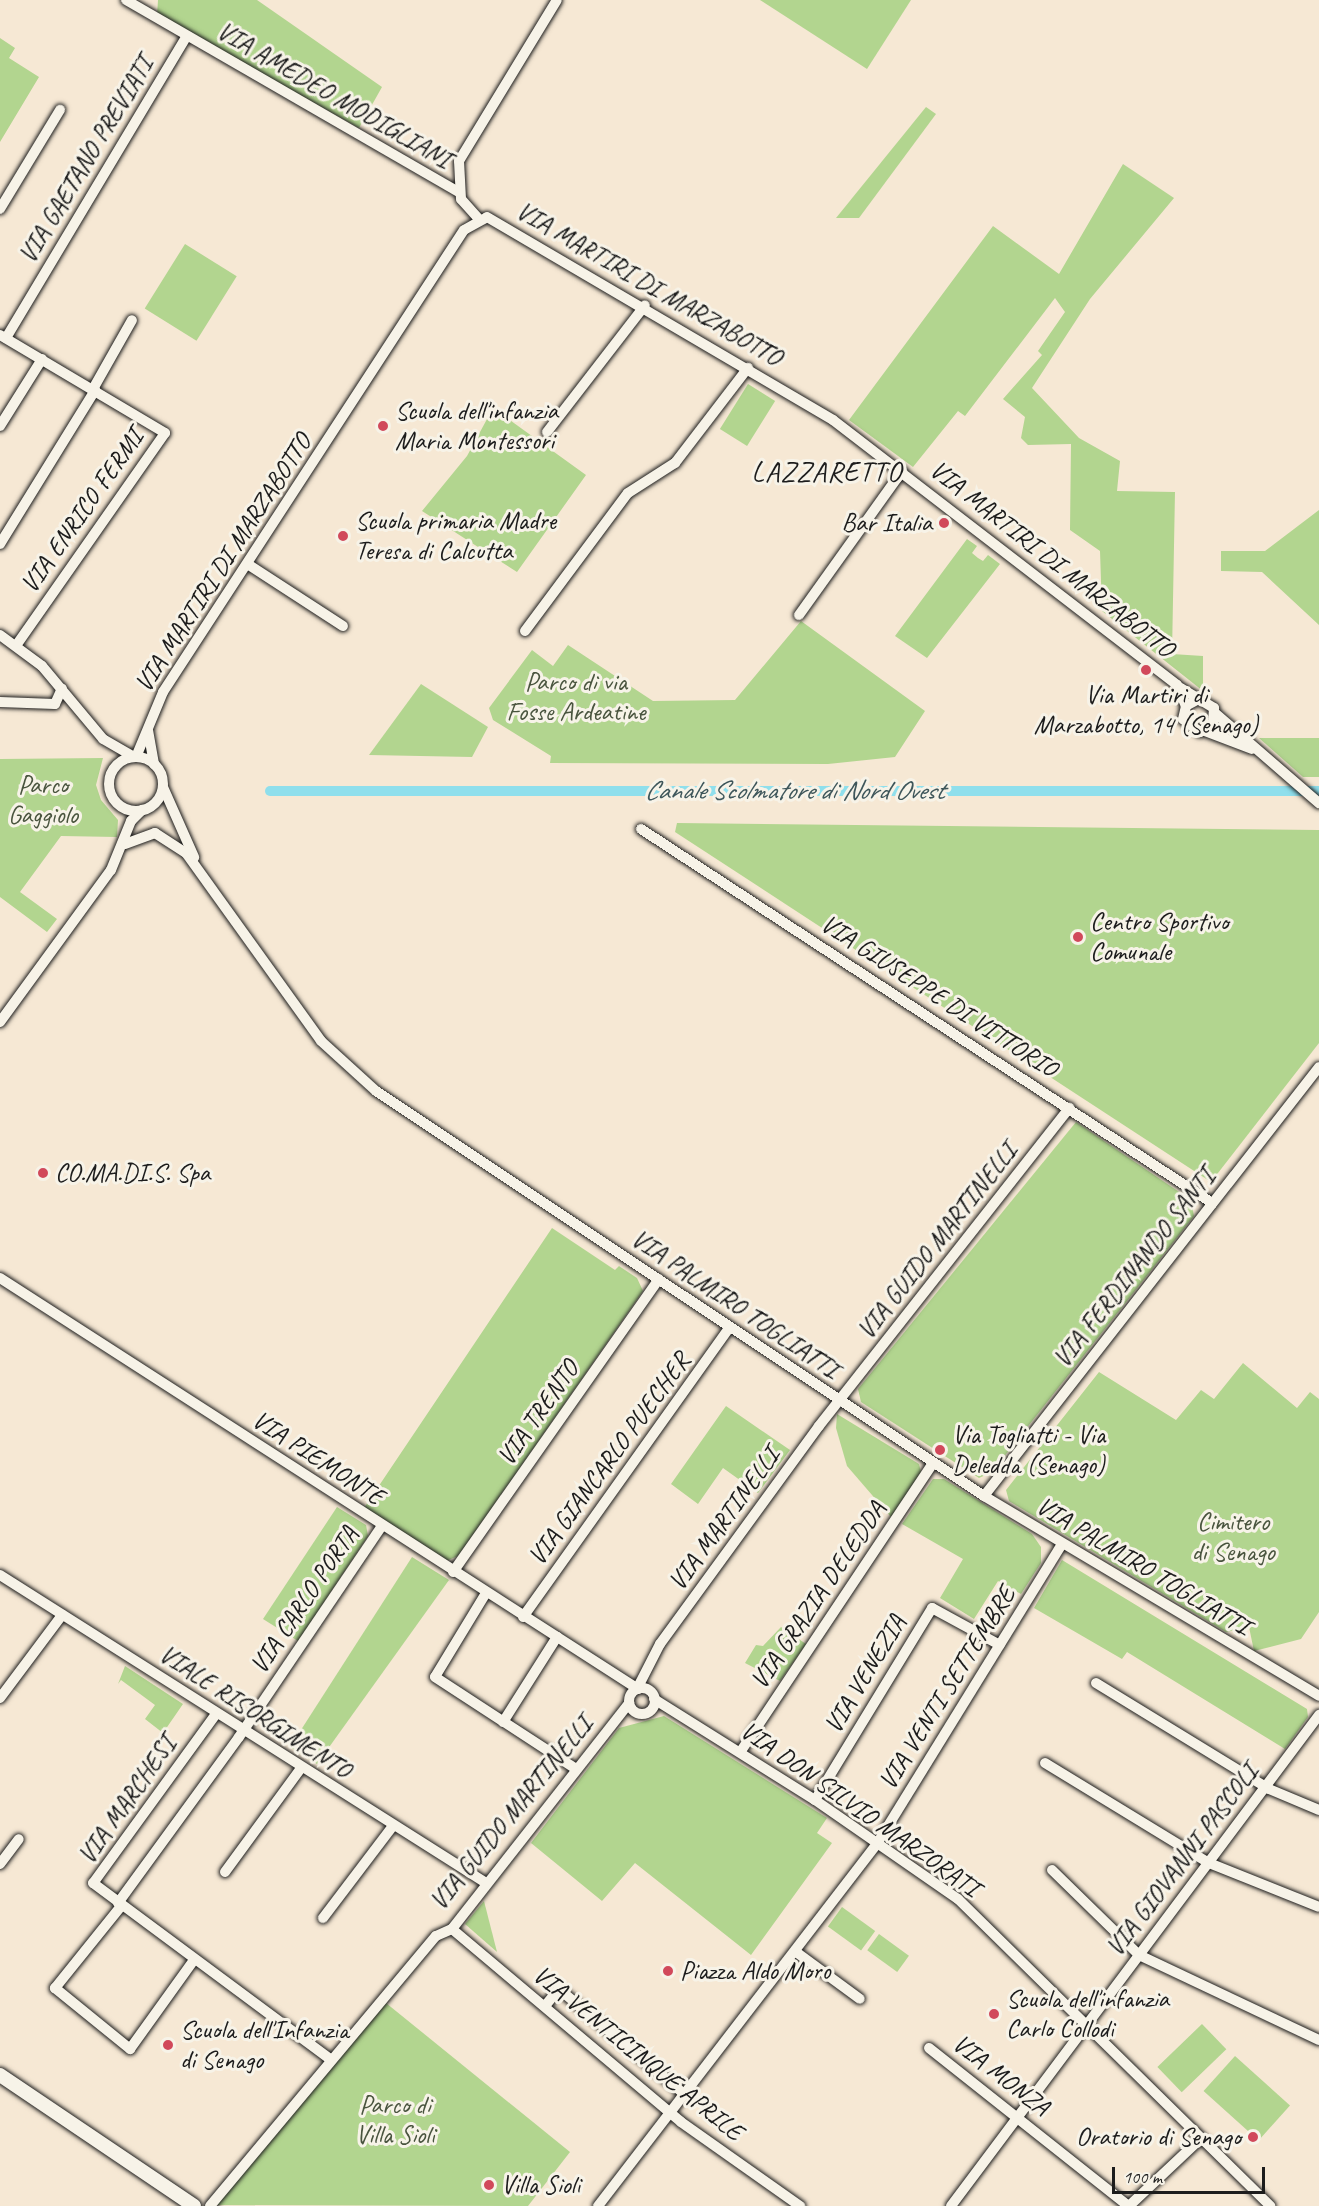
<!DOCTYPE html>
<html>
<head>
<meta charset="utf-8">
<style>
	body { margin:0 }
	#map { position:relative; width:1319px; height:2206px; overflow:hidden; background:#f6e8d4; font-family:Caveat,sans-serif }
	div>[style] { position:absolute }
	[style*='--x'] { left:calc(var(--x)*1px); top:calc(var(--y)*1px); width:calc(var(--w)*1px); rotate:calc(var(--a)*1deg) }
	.green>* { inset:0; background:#b2d58f; transform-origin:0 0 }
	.canal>* { height:10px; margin:-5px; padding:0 5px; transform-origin:5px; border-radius:5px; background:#8fdfec }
	.roads { filter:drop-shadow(0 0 2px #1c1c1c) drop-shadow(0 0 2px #1c1c1c) }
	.minor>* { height:10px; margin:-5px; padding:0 5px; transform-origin:5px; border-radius:5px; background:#f7f3e8 }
	.minor>.ring { margin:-5px; padding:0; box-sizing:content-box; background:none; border:10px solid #f7f3e8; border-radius:50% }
	.tertiary>* { height:14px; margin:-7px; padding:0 7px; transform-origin:7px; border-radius:7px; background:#f7f3e8 }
	.dots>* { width:16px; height:16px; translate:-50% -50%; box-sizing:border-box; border:3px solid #f7f3e8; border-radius:50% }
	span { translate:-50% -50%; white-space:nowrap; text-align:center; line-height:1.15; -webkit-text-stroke:6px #f7f3e8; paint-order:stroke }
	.street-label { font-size:26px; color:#1c1c1c }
	.poi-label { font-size:26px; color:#1c1c1c }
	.left { translate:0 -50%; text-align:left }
	.right { translate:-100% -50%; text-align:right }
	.park-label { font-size:26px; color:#49543e }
	.water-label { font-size:27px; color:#3e565a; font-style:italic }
	.quarter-label { font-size:28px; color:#1c1c1c; letter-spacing:1.5px }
	.scale { position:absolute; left:1112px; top:2167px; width:153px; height:27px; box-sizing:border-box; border:3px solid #1c1c1c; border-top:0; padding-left:8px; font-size:18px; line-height:21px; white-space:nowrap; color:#1c1c1c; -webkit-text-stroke:4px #f7f3e8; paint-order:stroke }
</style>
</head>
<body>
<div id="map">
	<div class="green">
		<div style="clip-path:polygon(158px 0,257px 0,382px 87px,359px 128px,157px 15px)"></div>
		<div style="clip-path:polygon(760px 0,911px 0,867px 69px)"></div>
		<div style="clip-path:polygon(0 38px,15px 48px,9px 58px,39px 77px,0 142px)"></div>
		<div style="clip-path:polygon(926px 107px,936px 114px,859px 218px,836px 218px)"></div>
		<div style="clip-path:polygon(1123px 164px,1174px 198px,1090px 299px,1032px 388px,1079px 438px,1120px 461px,1117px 491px,1175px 492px,1172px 654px,1203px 656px,1203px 691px,1102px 611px,1100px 551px,1070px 530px,1071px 444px,1028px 445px,1021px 438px,1025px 417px,1003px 399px,1042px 355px,1038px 351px,1065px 312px,1055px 298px,965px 416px,958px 411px,913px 467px,849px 420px,993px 226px,1059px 274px)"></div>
		<div style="left:185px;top:244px;width:61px;height:76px;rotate:32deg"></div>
		<div style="left:748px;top:384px;width:32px;height:53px;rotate:32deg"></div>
		<div style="clip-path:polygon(493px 408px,586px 475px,517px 572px,422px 511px,467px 456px)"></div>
		<div style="clip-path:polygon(1319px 510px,1319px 625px,1262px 572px,1221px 571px,1221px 551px,1265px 551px)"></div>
		<div style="clip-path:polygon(967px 539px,977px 546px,972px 553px,978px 558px,983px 561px,988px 555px,1000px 564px,927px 658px,895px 636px)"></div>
		<div style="clip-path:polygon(801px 621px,925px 711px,895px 757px,828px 764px,550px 763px,551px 756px,493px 720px,489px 708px,532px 650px,553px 666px,568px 645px,653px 701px,735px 700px)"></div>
		<div style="clip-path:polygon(421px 684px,488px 727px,472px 757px,369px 755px)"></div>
		<div style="clip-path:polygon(1259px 738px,1319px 738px,1319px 777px,1303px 777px)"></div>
		<div style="clip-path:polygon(103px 758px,96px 785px,101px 800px,118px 820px,117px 837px,61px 836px,20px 892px,57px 919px,47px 932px,0 897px,0 759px)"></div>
		<div style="clip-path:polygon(677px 823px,1319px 830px,1319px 1043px,1211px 1182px,675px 832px)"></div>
		<div style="clip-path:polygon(1076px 1122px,1191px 1200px,1194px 1216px,992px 1472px,979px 1478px,861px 1402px,858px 1389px)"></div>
		<div style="clip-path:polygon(552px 1228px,615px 1270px,619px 1266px,637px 1278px,643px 1291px,458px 1556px,446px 1561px,364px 1508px)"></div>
		<div style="clip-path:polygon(1243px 1363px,1297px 1408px,1310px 1392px,1319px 1399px,1319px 1612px,1301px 1639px,1254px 1651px,1249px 1627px,1226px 1632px,1009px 1501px,1006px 1490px,1099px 1372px,1176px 1420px,1201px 1390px,1214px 1399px)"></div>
		<div style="clip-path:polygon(726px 1406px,790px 1450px,758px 1493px,723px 1468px,698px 1504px,671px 1484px)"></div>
		<div style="clip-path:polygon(837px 1414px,919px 1464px,921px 1472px,891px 1517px,847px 1466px,836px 1428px)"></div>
		<div style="clip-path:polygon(933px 1479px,944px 1479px,1032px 1534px,1041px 1547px,1041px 1563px,1021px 1594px,998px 1581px,974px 1619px,940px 1598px,963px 1559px,902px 1524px)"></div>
		<div style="clip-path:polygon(337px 1507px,366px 1525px,368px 1536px,298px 1641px,263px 1619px)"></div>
		<div style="clip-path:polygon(412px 1557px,449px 1580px,317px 1764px,290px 1747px)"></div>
		<div style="clip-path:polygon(1062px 1560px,1307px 1709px,1308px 1717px,1285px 1749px,1127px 1652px,1122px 1659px,1034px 1608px)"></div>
		<div style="clip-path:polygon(781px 1627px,806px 1644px,780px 1681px,745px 1663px,756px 1645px,763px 1646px)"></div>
		<div style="clip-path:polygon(125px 1666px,183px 1704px,163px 1733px,145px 1719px,155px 1705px,121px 1680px,118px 1684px)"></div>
		<div style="clip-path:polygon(664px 1716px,827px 1818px,817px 1833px,832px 1843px,751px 1955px,635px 1863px,602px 1901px,531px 1843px,619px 1728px)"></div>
		<div style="clip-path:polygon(484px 1901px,497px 1952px,465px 1924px)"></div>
		<div style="left:842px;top:1907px;width:41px;height:24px;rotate:36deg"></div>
		<div style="left:879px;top:1934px;width:37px;height:20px;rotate:36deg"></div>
		<div style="clip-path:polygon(386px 2003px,570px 2152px,528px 2206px,216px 2205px)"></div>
		<div style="left:1202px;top:2024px;width:35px;height:62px;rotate:46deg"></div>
		<div style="left:1235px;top:2056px;width:74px;height:47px;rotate:42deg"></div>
	</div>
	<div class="canal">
		<div style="--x:270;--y:791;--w:1049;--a:0"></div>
	</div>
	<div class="roads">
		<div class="minor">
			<div style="--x:126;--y:0;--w:384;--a:30"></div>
			<div style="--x:0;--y:209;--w:116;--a:-58.8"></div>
			<div style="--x:478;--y:218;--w:25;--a:-132"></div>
			<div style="--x:461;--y:199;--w:38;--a:-93"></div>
			<div style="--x:459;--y:161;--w:188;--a:-58.7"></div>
			<div style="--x:0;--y:335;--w:192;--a:30.7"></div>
			<div style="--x:165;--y:433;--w:260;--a:125"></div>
			<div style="--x:6;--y:338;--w:352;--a:-59.1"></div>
			<div style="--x:93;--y:389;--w:79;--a:-60.5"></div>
			<div style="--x:0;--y:426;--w:79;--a:-57.9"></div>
			<div style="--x:547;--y:432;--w:160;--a:-52.3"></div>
			<div style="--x:0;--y:544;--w:181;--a:-58.3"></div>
			<div style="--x:249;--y:565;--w:112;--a:33"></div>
			<div style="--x:799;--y:615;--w:177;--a:-54.4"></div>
			<div style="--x:525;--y:631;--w:172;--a:-53.3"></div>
			<div style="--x:628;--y:493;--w:56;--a:-32.6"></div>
			<div style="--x:675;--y:463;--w:120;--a:-52.5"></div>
			<div style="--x:0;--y:635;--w:52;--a:36.4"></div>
			<div style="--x:42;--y:666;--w:95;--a:50.1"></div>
			<div style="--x:103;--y:739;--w:36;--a:30"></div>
			<div style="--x:1179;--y:687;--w:41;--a:31"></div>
			<div style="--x:1214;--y:708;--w:16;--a:94"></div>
			<div style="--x:1213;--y:724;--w:15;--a:148"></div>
			<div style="--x:1200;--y:732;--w:21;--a:-143"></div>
			<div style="--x:1183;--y:719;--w:13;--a:-77"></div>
			<div style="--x:1186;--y:706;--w:13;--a:-29"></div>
			<div style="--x:0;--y:702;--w:55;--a:2.1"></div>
			<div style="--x:55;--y:704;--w:17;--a:-66"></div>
			<div style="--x:1215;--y:713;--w:138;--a:40.9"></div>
			<div style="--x:148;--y:730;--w:35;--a:80"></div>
			<div style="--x:1205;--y:731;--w:50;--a:21"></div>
			<div style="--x:136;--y:757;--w:70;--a:-67.4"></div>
			<div style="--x:163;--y:692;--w:551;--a:-56.92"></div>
			<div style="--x:464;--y:230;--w:26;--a:-29"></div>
			<div style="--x:487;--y:217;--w:401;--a:30.4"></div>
			<div style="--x:833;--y:420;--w:434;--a:37.6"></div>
			<div style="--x:1177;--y:685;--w:23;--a:67"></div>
			<div class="ring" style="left:109px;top:757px;width:44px;height:44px"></div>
			<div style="--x:163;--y:787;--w:77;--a:66.1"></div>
			<div style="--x:641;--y:829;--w:683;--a:33.22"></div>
			<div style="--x:125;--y:844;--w:32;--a:-20"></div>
			<div style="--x:155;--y:833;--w:37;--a:33"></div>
			<div style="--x:186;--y:853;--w:231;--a:54.3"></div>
			<div style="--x:321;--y:1041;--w:74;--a:42.3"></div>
			<div style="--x:376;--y:1091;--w:731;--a:33.67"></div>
			<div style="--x:984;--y:1496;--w:390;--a:30.8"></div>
			<div style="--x:0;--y:1022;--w:188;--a:-53.9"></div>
			<div style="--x:111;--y:870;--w:53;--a:-67.8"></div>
			<div style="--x:131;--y:821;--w:16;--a:-45"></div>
			<div style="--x:0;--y:1278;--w:759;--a:32.79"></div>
			<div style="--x:984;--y:1496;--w:544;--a:-52.01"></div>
			<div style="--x:453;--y:1572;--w:358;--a:-54.9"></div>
			<div style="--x:0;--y:1575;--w:575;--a:32.36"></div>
			<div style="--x:486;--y:1593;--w:98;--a:121.3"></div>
			<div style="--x:435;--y:1677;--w:168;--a:33.1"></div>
			<div style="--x:523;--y:1617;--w:356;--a:-54.5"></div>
			<div style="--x:1096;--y:1683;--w:203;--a:31.5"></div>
			<div style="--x:1269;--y:1789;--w:54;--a:22.8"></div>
			<div style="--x:639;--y:1685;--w:46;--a:-62.9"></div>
			<div style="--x:660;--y:1644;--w:270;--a:-53.9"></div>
			<div style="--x:819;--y:1426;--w:405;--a:-51.8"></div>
			<div class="ring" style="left:629px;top:1688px;width:16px;height:16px"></div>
			<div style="--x:0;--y:1698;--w:104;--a:-53.2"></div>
			<div style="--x:654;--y:1699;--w:190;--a:32.1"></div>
			<div style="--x:815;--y:1800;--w:174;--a:34.7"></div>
			<div style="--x:958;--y:1899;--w:438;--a:44.5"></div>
			<div style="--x:216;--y:1714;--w:209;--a:126"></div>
			<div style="--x:93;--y:1883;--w:295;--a:36.6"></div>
			<div style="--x:503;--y:1722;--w:101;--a:-57.6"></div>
			<div style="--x:741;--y:1751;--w:346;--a:-56.3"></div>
			<div style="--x:1045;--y:1763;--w:192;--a:31.4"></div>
			<div style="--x:1209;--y:1863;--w:118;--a:21.8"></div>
			<div style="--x:815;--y:1800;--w:225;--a:-58.6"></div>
			<div style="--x:932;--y:1608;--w:77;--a:28.6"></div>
			<div style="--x:0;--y:1864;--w:31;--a:-53"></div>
			<div style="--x:1052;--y:1870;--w:122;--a:44.3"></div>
			<div style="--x:1139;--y:1955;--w:199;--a:25.3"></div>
			<div style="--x:225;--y:1872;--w:129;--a:-53.8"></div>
			<div style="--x:118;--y:1903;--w:205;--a:-53.9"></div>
			<div style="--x:239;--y:1737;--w:254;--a:-55.9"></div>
			<div style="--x:122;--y:1905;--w:107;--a:128.9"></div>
			<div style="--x:55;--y:1988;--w:97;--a:39.1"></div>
			<div style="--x:130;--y:2049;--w:110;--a:-54.3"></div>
			<div style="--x:323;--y:1918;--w:114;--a:-52.8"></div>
			<div style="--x:452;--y:1929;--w:299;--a:40.1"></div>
			<div style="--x:681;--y:2122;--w:146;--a:35.2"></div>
			<div style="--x:796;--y:1952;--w:79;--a:36.3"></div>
			<div style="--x:545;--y:2006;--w:22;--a:-51"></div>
			<div style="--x:559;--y:1989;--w:163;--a:40"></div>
			<div style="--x:929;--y:2048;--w:254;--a:38.4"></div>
			<div style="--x:210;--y:2206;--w:352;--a:-50.1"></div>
			<div style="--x:436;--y:1936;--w:17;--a:-24"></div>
			<div style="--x:452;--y:1929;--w:287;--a:-51.9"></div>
			<div style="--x:598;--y:2206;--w:459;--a:-52.4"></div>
			<div style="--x:878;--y:1842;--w:350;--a:-58.3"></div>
			<div style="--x:951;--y:2206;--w:614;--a:-53.15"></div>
			<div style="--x:1129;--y:2206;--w:98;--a:-43.3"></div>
		</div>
		<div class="tertiary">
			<div style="--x:0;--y:2075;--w:234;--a:34"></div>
		</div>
	</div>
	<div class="dots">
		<div style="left:383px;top:426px;background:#d1495b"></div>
		<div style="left:944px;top:523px;background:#d1495b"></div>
		<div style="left:343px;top:536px;background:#d1495b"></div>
		<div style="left:1146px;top:670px;background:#d1495b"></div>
		<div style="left:1078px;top:937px;background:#d1495b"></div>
		<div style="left:43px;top:1173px;background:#d1495b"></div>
		<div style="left:940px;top:1450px;background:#d1495b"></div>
		<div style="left:668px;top:1971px;background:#d1495b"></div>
		<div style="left:994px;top:2014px;background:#d1495b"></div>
		<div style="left:168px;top:2045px;background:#d1495b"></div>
		<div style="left:1253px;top:2137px;background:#d1495b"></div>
		<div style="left:489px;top:2185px;background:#d1495b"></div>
	</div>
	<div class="street-label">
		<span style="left:334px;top:95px;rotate:30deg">VIA AMEDEO MODIGLIANI</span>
		<span style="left:86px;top:160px;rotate:-59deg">VIA GAETANO PREVIATI</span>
		<span style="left:649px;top:284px;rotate:30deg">VIA MARTIRI DI MARZABOTTO</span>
		<span style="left:82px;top:511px;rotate:-55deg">VIA ENRICO FERMI</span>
		<span style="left:1052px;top:559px;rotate:38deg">VIA MARTIRI DI MARZABOTTO</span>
		<span style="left:223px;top:563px;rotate:-57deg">VIA MARTIRI DI MARZABOTTO</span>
		<span style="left:939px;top:996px;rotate:33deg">VIA GIUSEPPE DI VITTORIO</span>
		<span style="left:937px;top:1241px;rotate:-52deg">VIA GUIDO MARTINELLI</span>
		<span style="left:1134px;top:1268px;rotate:-52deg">VIA FERDINANDO SANTI</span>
		<span style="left:735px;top:1304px;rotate:34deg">VIA PALMIRO TOGLIATTI</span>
		<span style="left:538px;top:1413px;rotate:-55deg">VIA TRENTO</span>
		<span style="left:318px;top:1458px;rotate:33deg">VIA PIEMONTE</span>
		<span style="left:609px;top:1459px;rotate:-54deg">VIA GIANCARLO PUECHER</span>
		<span style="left:724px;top:1519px;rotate:-54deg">VIA MARTINELLI</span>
		<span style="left:1143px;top:1566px;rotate:31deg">VIA PALMIRO TOGLIATTI</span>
		<span style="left:818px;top:1595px;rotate:-56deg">VIA GRAZIA DELEDDA</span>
		<span style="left:304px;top:1600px;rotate:-56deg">VIA CARLO PORTA</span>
		<span style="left:865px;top:1674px;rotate:-59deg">VIA VENEZIA</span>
		<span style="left:947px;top:1688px;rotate:-58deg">VIA VENTI SETTEMBRE</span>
		<span style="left:255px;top:1712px;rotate:33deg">VIALE RISORGIMENTO</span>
		<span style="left:127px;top:1800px;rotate:-55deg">VIA MARCHESI</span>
		<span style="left:860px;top:1809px;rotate:35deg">VIA DON SILVIO MARZORATI</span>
		<span style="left:511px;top:1813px;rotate:-51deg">VIA GUIDO MARTINELLI</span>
		<span style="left:1182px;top:1860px;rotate:-53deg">VIA GIOVANNI PASCOLI</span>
		<span style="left:638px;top:2053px;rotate:39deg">VIA VENTICINQUE APRILE</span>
		<span style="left:1001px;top:2075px;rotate:38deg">VIA MONZA</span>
	</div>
	<div class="poi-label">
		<span class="left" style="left:395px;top:426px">Scuola dell'infanzia<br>Maria Montessori</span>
		<span class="left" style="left:355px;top:536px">Scuola primaria Madre<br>Teresa di Calcutta</span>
		<span class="right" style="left:932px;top:523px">Bar Italia</span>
		<span style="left:1146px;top:710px">Via Martiri di<br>Marzabotto, 14 (Senago)</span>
		<span class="left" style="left:1090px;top:937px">Centro Sportivo<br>Comunale</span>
		<span class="left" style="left:55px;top:1173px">CO.MA.DI.S. Spa</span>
		<span class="left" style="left:952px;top:1450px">Via Togliatti - Via<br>Deledda (Senago)</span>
		<span class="left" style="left:680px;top:1971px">Piazza Aldo Moro</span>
		<span class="left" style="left:1006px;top:2014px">Scuola dell'infanzia<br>Carlo Collodi</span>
		<span class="left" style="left:180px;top:2045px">Scuola dell'Infanzia<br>di Senago</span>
		<span class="right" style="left:1241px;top:2137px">Oratorio di Senago</span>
		<span class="left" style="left:501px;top:2185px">Villa Sioli</span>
	</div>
	<div class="park-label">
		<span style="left:576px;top:697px">Parco di via<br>Fosse Ardeatine</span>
		<span style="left:43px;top:800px">Parco<br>Gaggiolo</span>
		<span style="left:1233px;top:1537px">Cimitero<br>di Senago</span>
		<span style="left:395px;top:2120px">Parco di<br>Villa Sioli</span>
	</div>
	<div class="water-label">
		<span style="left:794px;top:791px">Canale Scolmatore di Nord Ovest</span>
	</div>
	<div class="quarter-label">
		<span style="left:827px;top:472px">LAZZARETTO</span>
	</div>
	<div class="scale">100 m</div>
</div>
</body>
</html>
